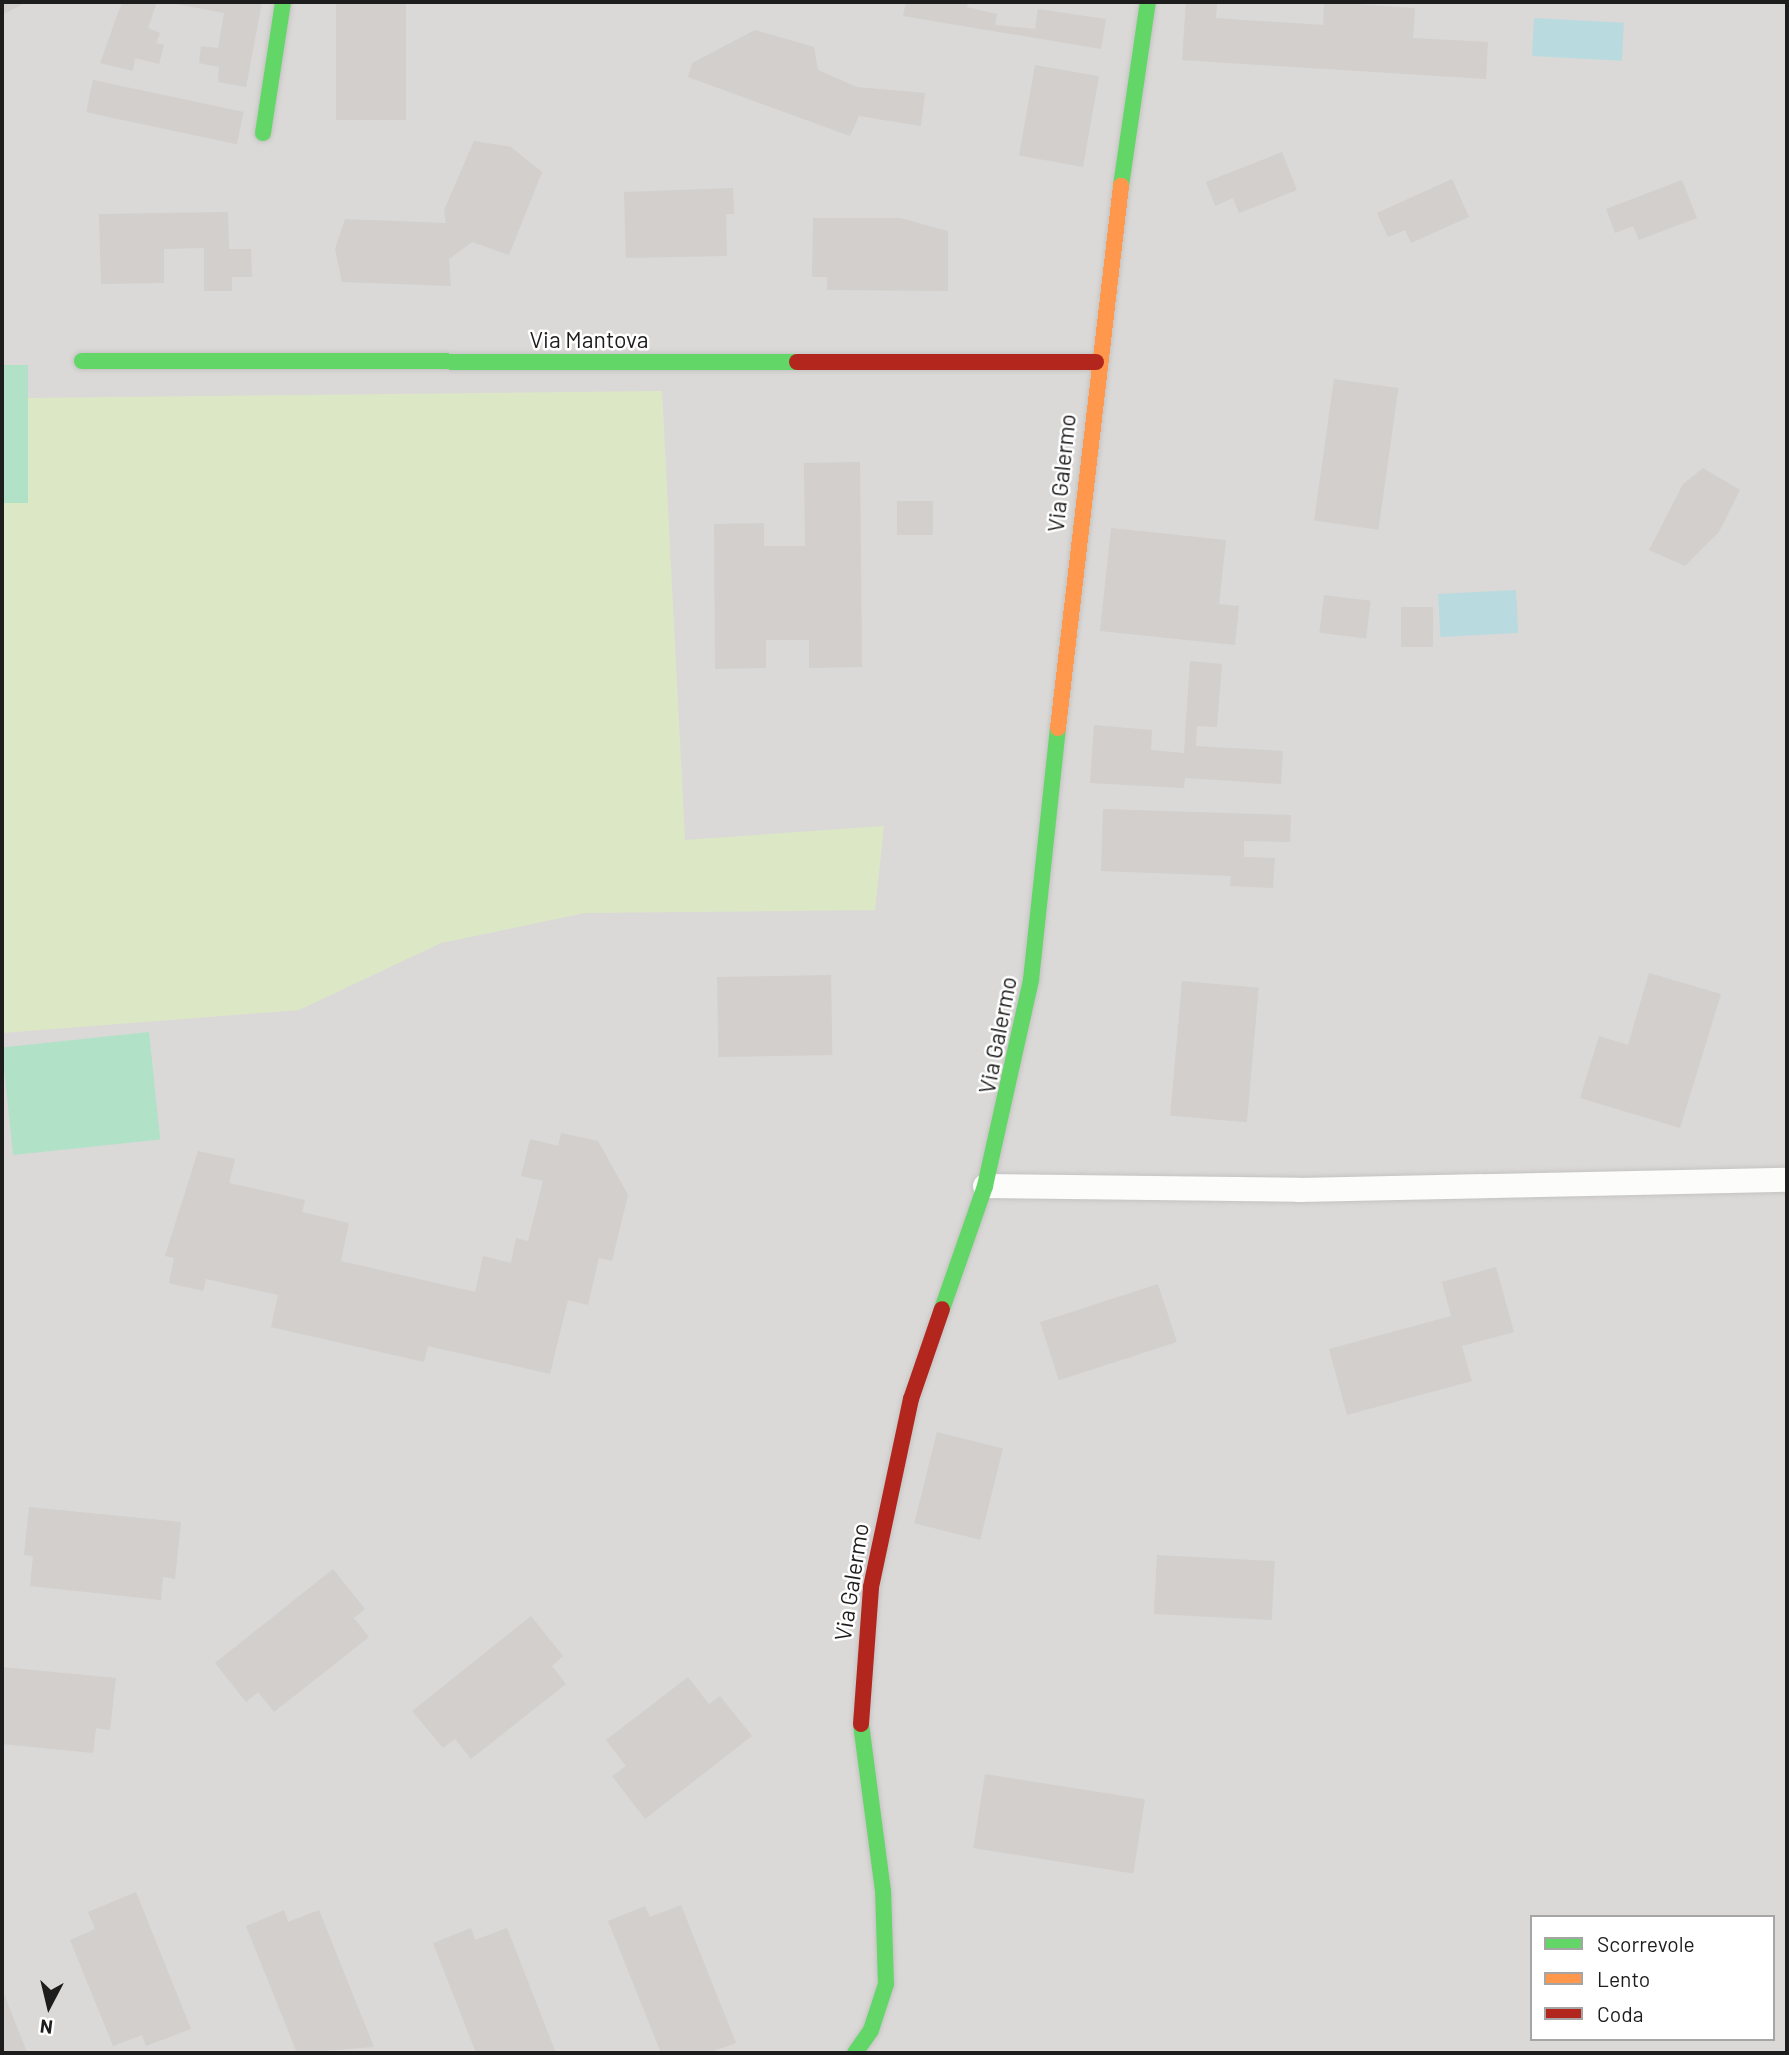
<!DOCTYPE html>
<html>
<head>
<meta charset="utf-8">
<style>
	body { margin:0 }
	#map { position:relative; width:1789px; height:2055px; overflow:hidden; background:#ebe9e6; font-family:Barlow,sans-serif }
	div>[style] { position:absolute }
	[style*='--x'] { left:calc(var(--x)*1px); top:calc(var(--y)*1px); width:calc(var(--w)*1px); rotate:calc(var(--a)*1deg) }
	.residential>* { inset:0; background:#dad9d7 }
	.grass>* { inset:0; background:#dce8c5 }
	.pitch>* { inset:0; background:#b1e2c8; transform-origin:0 0 }
	.water>* { inset:0; background:#b9dbdf; transform-origin:0 0 }
	.building>* { inset:0; background:#d2cfcd; transform-origin:0 0 }
	.roads { filter:drop-shadow(0 0 2px #c4c3c2) drop-shadow(0 0 2px #c4c3c2) }
	.lane>* { height:24px; margin:-12px; padding:0 12px; transform-origin:12px; border-radius:12px; background:#fcfcfb }
	.fast>* { height:16px; margin:-8px; padding:0 8px; transform-origin:8px; border-radius:8px; background:#63d668 }
	.slow>* { height:16px; margin:-8px; padding:0 8px; transform-origin:8px; border-radius:8px; background:#ff974d }
	.jam>* { height:16px; margin:-8px; padding:0 8px; transform-origin:8px; border-radius:8px; background:#b3261e }
	span { translate:-50% -50%; white-space:nowrap; text-align:center; line-height:1.15; -webkit-text-stroke:5px #fff; paint-order:stroke }
	.street-label { font-size:23px; color:#1d1d1d }
	.frame { position:absolute; inset:0; border:4px solid #1d1d1d; pointer-events:none }
	.legend { position:absolute; left:1530px; top:1915px; width:245px; height:126px; box-sizing:border-box; background:#fff; border:2px solid #a5a5a5; margin:0; padding:9px 12px; list-style:none; font-size:21px; color:#1d1d1d }
	.legend li { display:flex; align-items:center; gap:14px; height:35px }
	.legend b { width:35px; border:2px solid #a5a5a5 }
	.north { position:absolute; left:14px; top:1971px; width:70px; height:70px; -webkit-text-stroke:5px #fff; paint-order:stroke; rotate:187deg; font-size:19px; font-weight:700; line-height:28px; text-align:center; color:#1d1d1d }
	.north::after { content:''; display:block; margin:auto; width:24px; height:32px; background:#1d1d1d; clip-path:polygon(50% 0,100% 100%,50% 72%,0 100%) }
</style>
</head>
<body>
<div id="map">
	<div class="residential">
		<div style="clip-path:polygon(evenodd,2px 2px,1787px 2px,1787px 2053px,2px 2053px,2px 2px,1532px 1917px,1773px 1917px,1773px 2039px,1532px 2039px,1532px 1917px)"></div>
	</div>
	<div class="grass">
		<div style="clip-path:polygon(662px 391px,685px 840px,884px 826px,875px 910px,585px 913px,441px 943px,299px 1010px,2px 1033px,2px 503px,27px 503px,28px 398px)"></div>
	</div>
	<div class="pitch">
		<div style="left:2px;top:365px;width:26px;height:138px"></div>
		<div style="left:149px;top:1032px;width:108px;height:148px;rotate:84deg"></div>
	</div>
	<div class="water">
		<div style="left:1534px;top:18px;width:90px;height:38px;rotate:3deg"></div>
		<div style="left:1516px;top:590px;width:43px;height:78px;rotate:87deg"></div>
	</div>
	<div class="building">
		<div style="clip-path:polygon(2px 2px,27px 2px,2px 15px)"></div>
		<div style="clip-path:polygon(122px 2px,157px 2px,148px 28px,160px 33px,156px 43px,164px 45px,159px 64px,135px 58px,133px 71px,100px 63px)"></div>
		<div style="clip-path:polygon(165px 2px,262px 2px,246px 87px,218px 82px,219px 67px,199px 63px,201px 46px,218px 48px,224px 13px)"></div>
		<div style="left:336px;top:2px;width:70px;height:118px"></div>
		<div style="clip-path:polygon(906px 2px,968px 2px,967px 7px,997px 14px,995px 25px,1035px 29px,1038px 9px,1106px 19px,1101px 49px,903px 16px)"></div>
		<div style="clip-path:polygon(1186px 2px,1217px 3px,1216px 18px,1323px 25px,1324px 2px,1415px 8px,1413px 38px,1488px 42px,1486px 79px,1182px 60px)"></div>
		<div style="clip-path:polygon(755px 30px,814px 47px,818px 70px,857px 87px,925px 93px,921px 126px,859px 116px,850px 136px,688px 77px,692px 63px)"></div>
		<div style="left:1035px;top:65px;width:65px;height:92px;rotate:10deg"></div>
		<div style="left:93px;top:80px;width:154px;height:33px;rotate:12deg"></div>
		<div style="clip-path:polygon(474px 141px,511px 147px,542px 172px,509px 255px,472px 242px,449px 259px,451px 286px,342px 282px,335px 249px,345px 219px,446px 223px,444px 210px)"></div>
		<div style="clip-path:polygon(1282px 152px,1297px 190px,1239px 213px,1233px 198px,1215px 206px,1206px 182px)"></div>
		<div style="clip-path:polygon(1452px 179px,1469px 217px,1411px 243px,1405px 230px,1388px 237px,1377px 213px)"></div>
		<div style="clip-path:polygon(1682px 180px,1697px 218px,1639px 240px,1633px 226px,1615px 233px,1606px 209px)"></div>
		<div style="clip-path:polygon(733px 188px,734px 214px,726px 214px,727px 256px,626px 258px,624px 192px)"></div>
		<div style="clip-path:polygon(228px 212px,229px 249px,251px 249px,252px 277px,232px 277px,232px 291px,204px 291px,204px 248px,164px 249px,164px 283px,101px 284px,99px 214px)"></div>
		<div style="clip-path:polygon(813px 218px,900px 218px,948px 231px,948px 291px,827px 290px,827px 277px,812px 277px)"></div>
		<div style="left:1334px;top:379px;width:65px;height:143px;rotate:8deg"></div>
		<div style="clip-path:polygon(860px 462px,862px 667px,809px 668px,809px 640px,766px 640px,766px 668px,715px 669px,714px 524px,764px 523px,764px 546px,805px 546px,804px 463px)"></div>
		<div style="clip-path:polygon(1703px 468px,1740px 490px,1719px 532px,1685px 566px,1649px 550px,1683px 484px)"></div>
		<div style="left:897px;top:501px;width:36px;height:34px"></div>
		<div style="clip-path:polygon(1111px 528px,1226px 540px,1219px 604px,1239px 606px,1235px 645px,1100px 631px)"></div>
		<div style="left:1324px;top:595px;width:47px;height:38px;rotate:7deg"></div>
		<div style="left:1401px;top:607px;width:32px;height:40px"></div>
		<div style="clip-path:polygon(1190px 661px,1222px 664px,1217px 727px,1197px 726px,1196px 746px,1283px 751px,1281px 784px,1185px 778px,1184px 788px,1090px 783px,1094px 725px,1152px 730px,1151px 750px,1184px 753px)"></div>
		<div style="clip-path:polygon(1103px 809px,1291px 815px,1290px 842px,1244px 841px,1244px 857px,1275px 858px,1273px 888px,1230px 886px,1231px 876px,1101px 871px)"></div>
		<div style="clip-path:polygon(1649px 973px,1721px 994px,1680px 1128px,1580px 1098px,1599px 1036px,1628px 1045px)"></div>
		<div style="left:831px;top:975px;width:80px;height:114px;rotate:89deg"></div>
		<div style="left:1182px;top:981px;width:77px;height:135px;rotate:5deg"></div>
		<div style="clip-path:polygon(561px 1133px,598px 1141px,628px 1195px,612px 1261px,599px 1258px,588px 1305px,568px 1300px,550px 1374px,428px 1346px,424px 1362px,271px 1327px,278px 1295px,206px 1279px,203px 1291px,169px 1283px,174px 1258px,165px 1256px,198px 1151px,235px 1159px,229px 1183px,305px 1200px,302px 1212px,349px 1223px,341px 1261px,475px 1292px,483px 1256px,511px 1263px,516px 1238px,528px 1241px,543px 1181px,521px 1176px,530px 1139px,558px 1146px)"></div>
		<div style="clip-path:polygon(1496px 1267px,1514px 1332px,1462px 1346px,1472px 1381px,1347px 1415px,1329px 1349px,1451px 1316px,1442px 1282px)"></div>
		<div style="left:1158px;top:1284px;width:61px;height:124px;rotate:72deg"></div>
		<div style="left:937px;top:1432px;width:68px;height:94px;rotate:14deg"></div>
		<div style="clip-path:polygon(29px 1507px,181px 1522px,175px 1579px,163px 1577px,161px 1600px,30px 1586px,33px 1556px,24px 1555px)"></div>
		<div style="left:1157px;top:1555px;width:118px;height:59px;rotate:3deg"></div>
		<div style="clip-path:polygon(333px 1569px,365px 1609px,354px 1618px,369px 1637px,274px 1712px,258px 1692px,246px 1702px,215px 1663px)"></div>
		<div style="clip-path:polygon(531px 1616px,563px 1656px,552px 1666px,566px 1684px,471px 1759px,455px 1739px,443px 1748px,412px 1711px)"></div>
		<div style="clip-path:polygon(2px 1667px,116px 1678px,110px 1730px,96px 1728px,93px 1753px,2px 1744px)"></div>
		<div style="clip-path:polygon(688px 1677px,709px 1704px,720px 1696px,752px 1736px,645px 1819px,612px 1776px,626px 1766px,606px 1740px)"></div>
		<div style="left:985px;top:1774px;width:162px;height:75px;rotate:9deg"></div>
		<div style="clip-path:polygon(136px 1892px,191px 2029px,146px 2046px,142px 2035px,113px 2046px,70px 1940px,95px 1929px,88px 1912px)"></div>
		<div style="clip-path:polygon(681px 1905px,736px 2043px,708px 2053px,661px 2053px,608px 1921px,645px 1906px,650px 1917px)"></div>
		<div style="clip-path:polygon(284px 1910px,288px 1922px,319px 1910px,374px 2047px,297px 2053px,246px 1926px)"></div>
		<div style="clip-path:polygon(471px 1928px,475px 1940px,507px 1928px,556px 2053px,476px 2053px,433px 1943px)"></div>
		<div style="clip-path:polygon(2px 1989px,27px 2052px,23px 2053px,2px 2053px)"></div>
	</div>
	<div class="roads">
		<div class="lane">
			<div style="--x:985;--y:1186;--w:314;--a:0.7"></div>
			<div style="--x:1299;--y:1190;--w:488;--a:-1.2"></div>
		</div>
		<div class="fast">
			<div style="--x:263;--y:133;--w:133;--a:-81.3"></div>
			<div style="--x:1121;--y:186;--w:186;--a:-81.7"></div>
			<div style="--x:82;--y:361;--w:715;--a:0.08"></div>
			<div style="--x:942;--y:1309;--w:130;--a:-70.7"></div>
			<div style="--x:985;--y:1186;--w:211;--a:-77.4"></div>
			<div style="--x:1031;--y:980;--w:253;--a:-83.9"></div>
			<div style="--x:855;--y:2053;--w:28;--a:-55"></div>
			<div style="--x:871;--y:2030;--w:48;--a:-71.9"></div>
			<div style="--x:886;--y:1984;--w:93;--a:-91.8"></div>
			<div style="--x:883;--y:1891;--w:168;--a:-97.5"></div>
		</div>
		<div class="slow">
			<div style="--x:1058;--y:728;--w:546;--a:-83.37"></div>
		</div>
		<div class="jam">
			<div style="--x:797;--y:362;--w:299;--a:0"></div>
			<div style="--x:861;--y:1724;--w:137;--a:-85.8"></div>
			<div style="--x:871;--y:1587;--w:192;--a:-78"></div>
			<div style="--x:911;--y:1399;--w:95;--a:-71"></div>
		</div>
	</div>
	<div class="street-label">
		<span style="left:589px;top:339px">Via Mantova</span>
		<span style="left:1061px;top:473px;rotate:-84deg">Via Galermo</span>
		<span style="left:997px;top:1035px;rotate:-79deg">Via Galermo</span>
		<span style="left:851px;top:1582px;rotate:-81deg">Via Galermo</span>
	</div>
	<div class="frame"></div>
	<ul class="legend">
	<li><b style="height:9px;background:#63d668"></b>Scorrevole</li>
	<li><b style="height:9px;background:#ff974d"></b>Lento</li>
	<li><b style="height:9px;background:#b3261e"></b>Coda</li>
	</ul>
	<div class="north">N</div>
</div>
</body>
</html>
